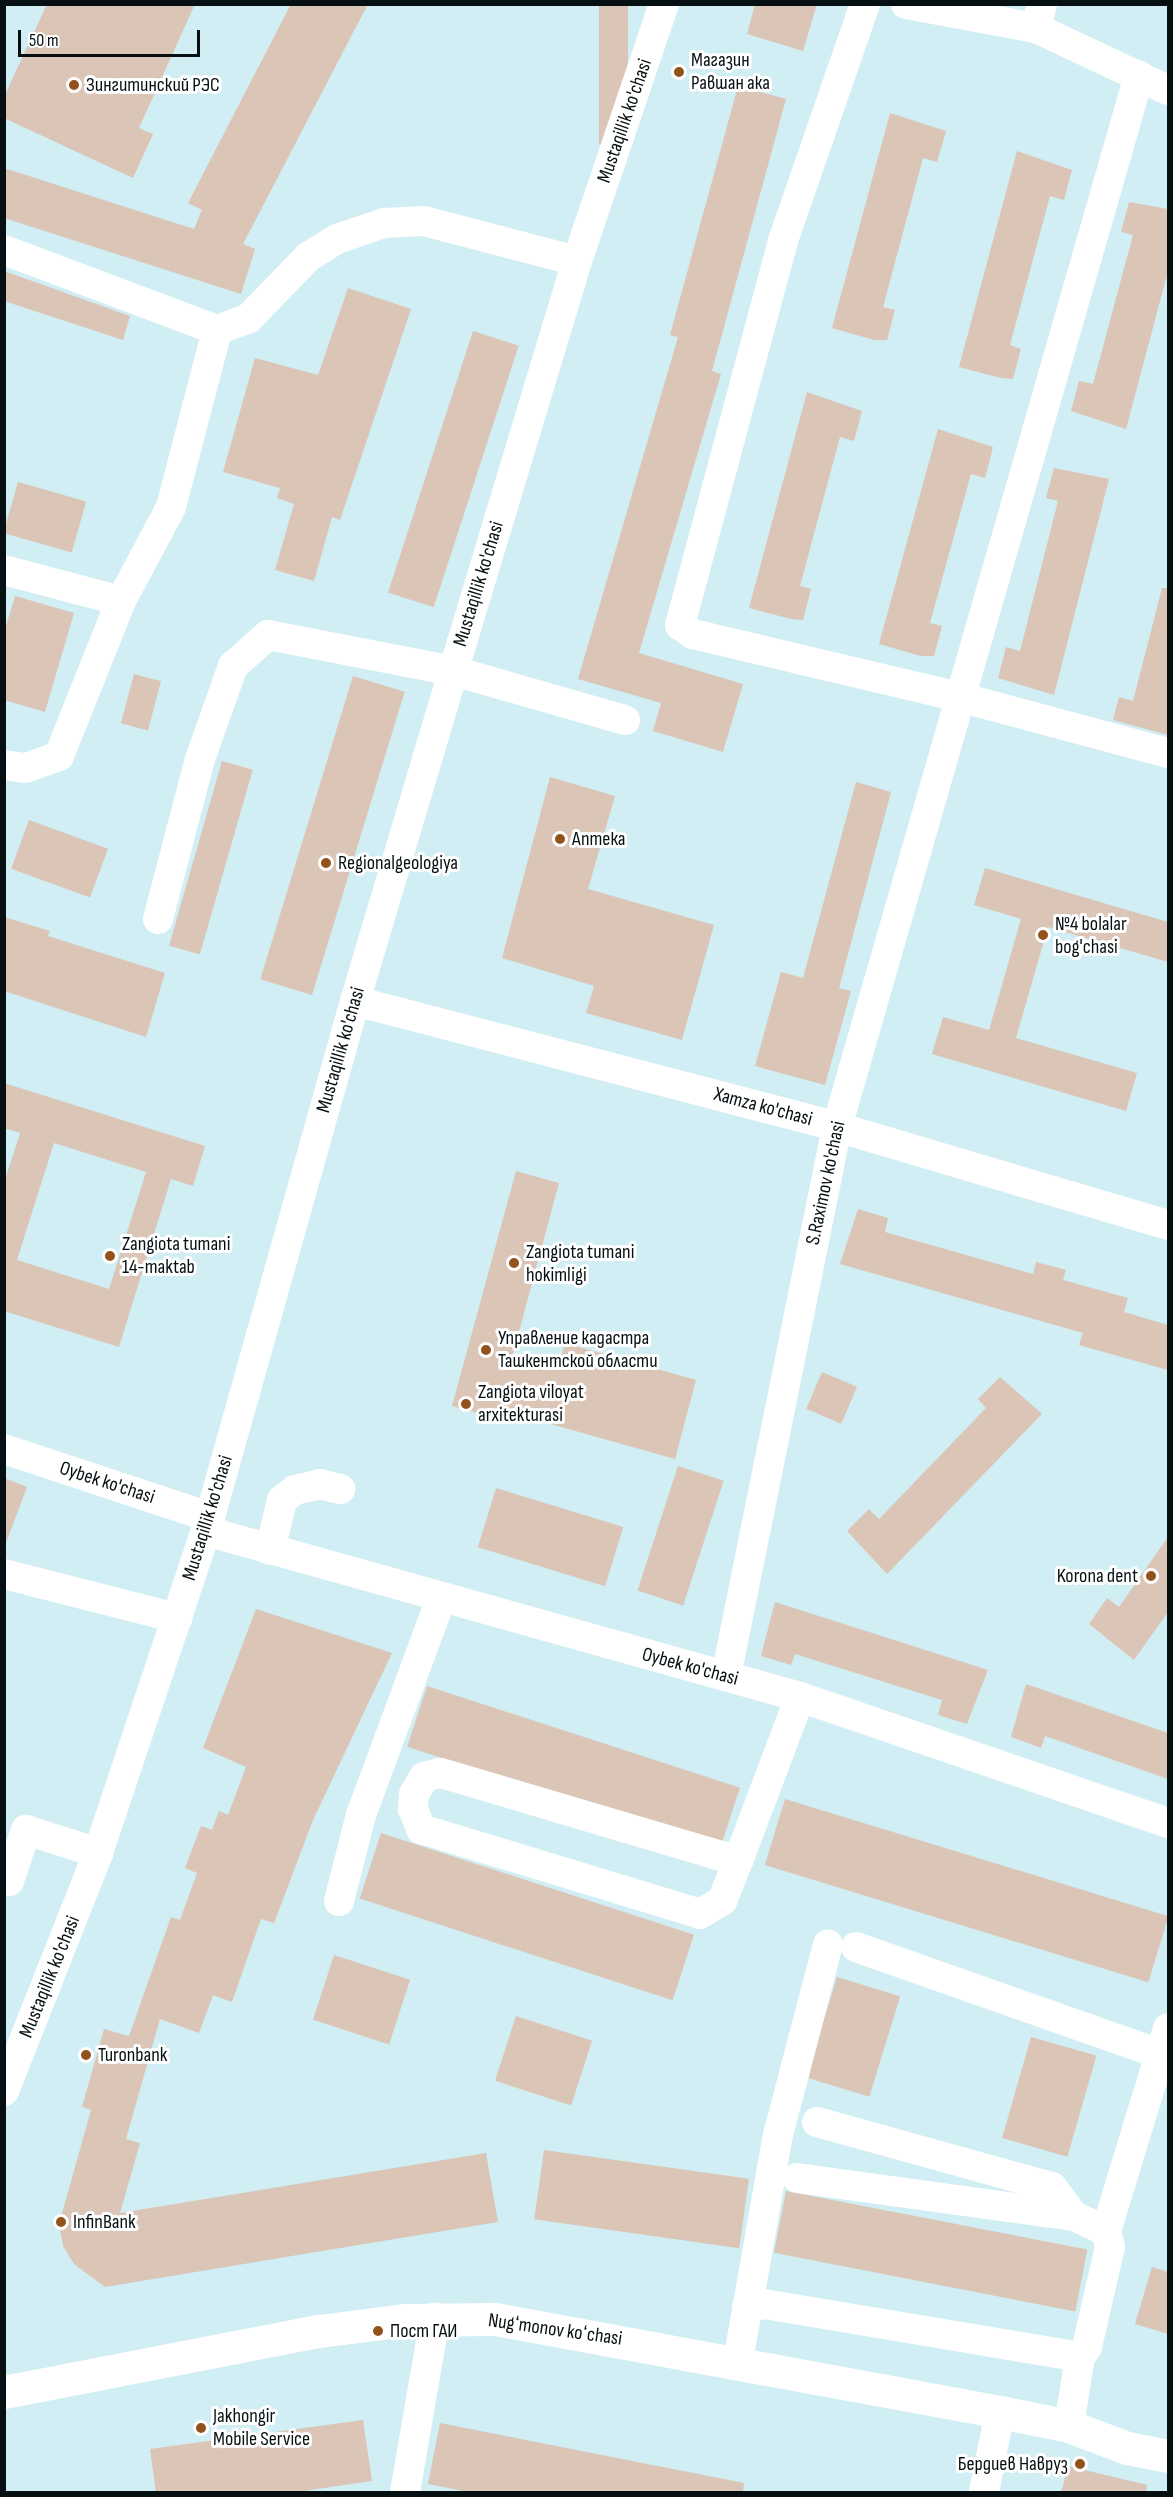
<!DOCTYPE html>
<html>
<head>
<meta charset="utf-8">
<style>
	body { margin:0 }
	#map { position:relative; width:1173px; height:2497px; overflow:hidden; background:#d0eef3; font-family:"Sofia Sans Condensed",sans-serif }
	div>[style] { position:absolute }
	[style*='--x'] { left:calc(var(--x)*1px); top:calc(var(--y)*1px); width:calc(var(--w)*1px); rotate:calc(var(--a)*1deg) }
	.building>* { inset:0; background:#dbc5b6; transform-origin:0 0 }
	.minor>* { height:30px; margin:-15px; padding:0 15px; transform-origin:15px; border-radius:15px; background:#fff }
	.major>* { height:33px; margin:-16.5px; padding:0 16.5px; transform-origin:16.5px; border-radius:16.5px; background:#fff }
	.dots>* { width:16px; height:16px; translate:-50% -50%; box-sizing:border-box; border:3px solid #fff; border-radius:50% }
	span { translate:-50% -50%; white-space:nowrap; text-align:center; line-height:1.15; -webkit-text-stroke:6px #fff; paint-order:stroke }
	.poi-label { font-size:20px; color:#061012 }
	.left { translate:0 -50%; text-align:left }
	.right { translate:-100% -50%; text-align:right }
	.street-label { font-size:20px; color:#061012 }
	.frame { position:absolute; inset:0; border:6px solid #061012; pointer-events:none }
	.scale { position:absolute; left:18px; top:30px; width:182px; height:27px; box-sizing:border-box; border:3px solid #061012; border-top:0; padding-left:8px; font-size:18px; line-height:21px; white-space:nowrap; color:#061012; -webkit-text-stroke:4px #fff; paint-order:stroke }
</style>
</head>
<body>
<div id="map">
	<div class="building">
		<div style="clip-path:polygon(47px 4px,195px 4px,139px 128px,153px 134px,133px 178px,4px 118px,4px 97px)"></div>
		<div style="clip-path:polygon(291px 4px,368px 4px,243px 244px,255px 249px,241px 294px,4px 218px,4px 168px,194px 229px,202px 210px,188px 203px)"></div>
		<div style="left:599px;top:4px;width:29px;height:140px"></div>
		<div style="clip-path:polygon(755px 4px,817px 4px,803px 51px,747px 34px)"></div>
		<div style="clip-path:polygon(738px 86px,786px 99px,712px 371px,721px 374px,639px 653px,743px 684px,723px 752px,653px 731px,661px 703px,578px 679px,678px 337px,670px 335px)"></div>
		<div style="clip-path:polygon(890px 113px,946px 131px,937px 162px,923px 158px,883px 307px,895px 310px,887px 340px,874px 340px,832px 328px)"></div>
		<div style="clip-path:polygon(1017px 151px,1072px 170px,1064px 200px,1050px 196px,1010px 345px,1021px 349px,1013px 379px,1001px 378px,959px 367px)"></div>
		<div style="clip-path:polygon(1129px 202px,1168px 209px,1168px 271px,1126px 429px,1071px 411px,1079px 381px,1093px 384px,1133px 235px,1121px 232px)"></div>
		<div style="clip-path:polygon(4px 271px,130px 316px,123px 340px,4px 301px)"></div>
		<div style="clip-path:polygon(348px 288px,411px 309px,340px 520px,332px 517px,314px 581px,275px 570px,294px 504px,277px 498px,280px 488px,223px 472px,255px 358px,318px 375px)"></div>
		<div style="left:473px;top:331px;width:48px;height:275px;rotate:18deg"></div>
		<div style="clip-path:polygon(807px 392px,862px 411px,854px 441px,840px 437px,800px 586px,811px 589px,803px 620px,791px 619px,749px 608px)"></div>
		<div style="clip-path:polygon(938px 429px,993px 447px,985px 478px,971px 474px,930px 623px,942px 626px,934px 656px,921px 656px,879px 644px)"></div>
		<div style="clip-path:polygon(1054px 468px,1109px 479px,1054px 695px,998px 678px,1006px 647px,1020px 651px,1058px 501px,1046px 498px)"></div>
		<div style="left:18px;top:482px;width:71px;height:53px;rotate:16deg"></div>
		<div style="clip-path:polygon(1162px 588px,1168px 588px,1168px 735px,1113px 720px,1119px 697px,1133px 701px)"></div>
		<div style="clip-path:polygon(15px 596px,74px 613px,45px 712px,4px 700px,4px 633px)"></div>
		<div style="left:134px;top:674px;width:28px;height:51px;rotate:15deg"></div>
		<div style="left:353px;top:676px;width:54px;height:317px;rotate:17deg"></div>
		<div style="left:222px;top:761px;width:32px;height:192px;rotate:16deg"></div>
		<div style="clip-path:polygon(550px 777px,615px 796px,588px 889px,714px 925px,682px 1040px,586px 1013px,594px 986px,502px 958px)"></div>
		<div style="clip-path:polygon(856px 782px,891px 792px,839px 988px,851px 991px,825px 1085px,755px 1066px,781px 972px,803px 978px)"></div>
		<div style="left:29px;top:820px;width:84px;height:52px;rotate:20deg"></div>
		<div style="clip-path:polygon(985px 868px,1168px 922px,1168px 962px,1048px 927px,1016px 1038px,1137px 1073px,1126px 1111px,932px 1054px,943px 1017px,989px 1030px,1021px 919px,974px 905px)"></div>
		<div style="clip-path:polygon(4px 917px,50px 931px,48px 936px,165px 973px,146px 1037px,4px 991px)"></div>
		<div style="clip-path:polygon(evenodd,4px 1083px,205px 1146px,193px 1186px,171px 1179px,119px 1347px,4px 1311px,4px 1183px,20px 1133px,4px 1128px,4px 1083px,54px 1143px,146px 1172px,109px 1289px,17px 1260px,54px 1143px)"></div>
		<div style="clip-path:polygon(516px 1171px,559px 1183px,513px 1354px,558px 1367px,565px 1343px,696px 1380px,675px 1459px,497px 1409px,495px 1418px,452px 1406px)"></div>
		<div style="clip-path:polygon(858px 1209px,888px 1218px,885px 1232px,1033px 1274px,1036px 1262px,1066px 1270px,1063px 1280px,1128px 1298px,1124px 1312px,1168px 1325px,1168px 1370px,1079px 1345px,1083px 1333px,840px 1264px)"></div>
		<div style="left:822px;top:1372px;width:38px;height:40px;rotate:23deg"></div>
		<div style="clip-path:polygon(1000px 1377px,1042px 1414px,887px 1574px,847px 1531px,869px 1509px,879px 1519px,986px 1408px,978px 1399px)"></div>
		<div style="left:678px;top:1466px;width:48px;height:131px;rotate:18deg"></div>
		<div style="clip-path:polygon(4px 1478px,27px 1487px,6px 1543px,4px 1542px)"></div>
		<div style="left:496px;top:1488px;width:133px;height:62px;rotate:17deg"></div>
		<div style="clip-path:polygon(1168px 1537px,1168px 1612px,1134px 1660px,1089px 1624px,1107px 1598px,1119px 1607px)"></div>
		<div style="clip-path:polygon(775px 1602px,988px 1670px,967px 1724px,938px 1715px,942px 1700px,795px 1654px,791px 1665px,761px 1656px)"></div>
		<div style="clip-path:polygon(256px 1609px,392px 1653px,313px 1820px,274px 1923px,261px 1919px,232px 2002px,213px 1995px,199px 2033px,160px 2019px,126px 2139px,140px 2143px,120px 2213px,486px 2153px,498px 2222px,105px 2287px,74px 2264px,63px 2246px,59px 2224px,91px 2110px,82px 2107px,104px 2029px,129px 2036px,171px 1917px,180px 1920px,197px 1873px,185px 1868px,201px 1826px,212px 1830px,219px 1811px,228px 1815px,246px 1767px,203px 1748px)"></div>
		<div style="clip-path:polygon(1026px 1684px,1168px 1733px,1168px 1779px,1045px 1736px,1041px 1748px,1011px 1737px)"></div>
		<div style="left:427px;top:1686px;width:329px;height:64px;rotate:18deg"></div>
		<div style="left:785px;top:1799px;width:401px;height:69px;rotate:17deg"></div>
		<div style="left:381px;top:1833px;width:329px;height:69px;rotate:18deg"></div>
		<div style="left:334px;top:1955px;width:80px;height:68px;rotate:18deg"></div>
		<div style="left:837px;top:1977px;width:66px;height:105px;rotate:17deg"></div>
		<div style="left:516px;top:2016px;width:80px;height:68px;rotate:18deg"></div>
		<div style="left:1031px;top:2037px;width:68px;height:105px;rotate:16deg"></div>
		<div style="left:544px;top:2150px;width:207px;height:70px;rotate:8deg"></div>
		<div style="left:786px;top:2191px;width:307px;height:63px;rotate:11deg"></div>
		<div style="clip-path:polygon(1152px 2267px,1168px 2272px,1168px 2334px,1135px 2324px)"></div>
		<div style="clip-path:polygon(363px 2420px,372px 2481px,290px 2493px,156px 2493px,150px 2449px)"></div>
		<div style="clip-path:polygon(440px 2423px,744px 2483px,743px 2493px,473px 2493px,428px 2484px)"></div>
		<div style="clip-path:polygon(1068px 2466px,1147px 2485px,1146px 2493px,1061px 2493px)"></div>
	</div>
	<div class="minor">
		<div style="--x:865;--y:4;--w:251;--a:109.1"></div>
		<div style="--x:783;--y:241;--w:398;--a:105"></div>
		<div style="--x:680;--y:625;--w:16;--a:35"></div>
		<div style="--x:693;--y:634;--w:273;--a:13.3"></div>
		<div style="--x:959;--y:697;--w:216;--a:15"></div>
		<div style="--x:906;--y:4;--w:132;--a:10.5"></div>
		<div style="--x:1036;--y:28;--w:146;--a:25.2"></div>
		<div style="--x:1036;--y:28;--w:25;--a:-76"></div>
		<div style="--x:4;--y:250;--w:228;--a:20.6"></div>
		<div style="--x:217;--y:330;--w:33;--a:-20"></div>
		<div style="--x:248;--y:319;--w:86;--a:-45.9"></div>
		<div style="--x:308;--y:257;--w:34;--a:-32"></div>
		<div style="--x:337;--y:239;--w:50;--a:-18.8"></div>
		<div style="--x:384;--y:223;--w:40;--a:-2.9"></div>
		<div style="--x:424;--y:221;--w:158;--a:14.7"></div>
		<div style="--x:4;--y:570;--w:121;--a:14.8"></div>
		<div style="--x:4;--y:765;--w:22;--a:8"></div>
		<div style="--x:26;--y:768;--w:35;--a:-20"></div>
		<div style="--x:59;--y:756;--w:167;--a:-68.2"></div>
		<div style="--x:121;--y:601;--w:106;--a:-62"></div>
		<div style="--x:171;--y:507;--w:183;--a:-75.4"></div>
		<div style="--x:158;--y:919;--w:165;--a:-75.3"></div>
		<div style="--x:200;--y:759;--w:99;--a:-70.5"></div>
		<div style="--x:233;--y:666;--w:47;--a:-41.5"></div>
		<div style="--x:268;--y:635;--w:189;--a:11"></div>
		<div style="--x:454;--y:671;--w:178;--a:16"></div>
		<div style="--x:355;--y:1001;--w:498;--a:14.6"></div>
		<div style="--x:837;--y:1127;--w:345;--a:16.5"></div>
		<div style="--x:4;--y:1449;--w:217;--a:18.3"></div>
		<div style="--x:206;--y:1531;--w:617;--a:15.61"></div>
		<div style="--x:800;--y:1697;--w:389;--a:18.9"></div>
		<div style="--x:270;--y:1550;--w:51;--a:-76.5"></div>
		<div style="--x:282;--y:1500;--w:16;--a:-38"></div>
		<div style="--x:295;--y:1490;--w:26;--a:-13"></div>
		<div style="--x:320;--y:1484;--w:21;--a:14"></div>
		<div style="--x:4;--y:1574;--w:179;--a:14.3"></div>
		<div style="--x:726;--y:1676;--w:560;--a:-78.57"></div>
		<div style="--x:837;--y:1127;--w:1094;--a:-73.97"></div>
		<div style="--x:738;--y:1861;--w:311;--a:-163.5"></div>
		<div style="--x:440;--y:1773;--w:16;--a:166"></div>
		<div style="--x:424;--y:1777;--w:20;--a:120"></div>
		<div style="--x:414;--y:1794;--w:15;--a:94"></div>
		<div style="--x:413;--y:1809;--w:22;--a:68"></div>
		<div style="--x:421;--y:1829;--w:292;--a:16.9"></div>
		<div style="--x:700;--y:1914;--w:26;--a:-31"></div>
		<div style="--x:722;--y:1901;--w:43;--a:-68.2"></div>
		<div style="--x:738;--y:1861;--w:175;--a:-69.3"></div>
		<div style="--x:9;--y:1881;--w:54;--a:-71.6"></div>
		<div style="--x:26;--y:1830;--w:76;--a:17.7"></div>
		<div style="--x:339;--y:1901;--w:89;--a:-75.7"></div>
		<div style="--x:361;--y:1815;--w:230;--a:-69.7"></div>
		<div style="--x:856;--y:1947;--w:322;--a:19.4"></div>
		<div style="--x:4;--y:2091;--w:256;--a:-68.4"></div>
		<div style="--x:98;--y:1853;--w:340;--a:-71.5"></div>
		<div style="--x:206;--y:1531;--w:551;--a:-74.3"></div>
		<div style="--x:355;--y:1001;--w:375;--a:-73.4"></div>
		<div style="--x:462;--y:642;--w:398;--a:-73.2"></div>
		<div style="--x:577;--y:261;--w:271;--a:-71.3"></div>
		<div style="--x:817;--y:2122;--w:244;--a:15.5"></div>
		<div style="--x:1052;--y:2187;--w:36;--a:53"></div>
		<div style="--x:797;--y:2178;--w:280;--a:7.8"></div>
		<div style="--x:1074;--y:2216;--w:35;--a:25"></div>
		<div style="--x:1106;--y:2231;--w:16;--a:76"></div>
		<div style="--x:1110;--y:2247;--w:103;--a:103"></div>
		<div style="--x:1087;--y:2347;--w:12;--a:125"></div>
		<div style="--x:1080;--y:2357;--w:70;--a:99.1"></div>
		<div style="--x:1106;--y:2231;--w:212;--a:-73"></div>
		<div style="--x:747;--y:2308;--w:17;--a:-13"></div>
		<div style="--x:764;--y:2304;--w:320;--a:9.5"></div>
		<div style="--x:738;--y:2361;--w:230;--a:-80"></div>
		<div style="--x:778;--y:2135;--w:197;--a:-75.3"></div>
		<div style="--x:405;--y:2492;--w:177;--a:-80.2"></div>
		<div style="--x:984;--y:2492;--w:82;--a:-78.7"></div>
	</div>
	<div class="major">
		<div style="--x:4;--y:2392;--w:321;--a:-11"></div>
		<div style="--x:319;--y:2331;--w:88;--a:-7.2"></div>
		<div style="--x:406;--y:2320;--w:89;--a:-0.6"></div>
		<div style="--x:495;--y:2319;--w:513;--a:10.43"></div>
		<div style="--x:1000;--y:2412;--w:70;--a:11.5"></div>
		<div style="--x:1069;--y:2426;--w:62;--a:20.8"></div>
		<div style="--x:1127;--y:2448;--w:42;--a:11"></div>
	</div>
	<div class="dots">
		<div style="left:679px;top:72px;background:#92521b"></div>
		<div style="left:74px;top:85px;background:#92521b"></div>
		<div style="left:560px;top:839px;background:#92521b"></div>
		<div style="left:326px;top:863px;background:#92521b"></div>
		<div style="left:1043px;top:935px;background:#92521b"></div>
		<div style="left:110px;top:1256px;background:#92521b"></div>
		<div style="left:514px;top:1263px;background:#92521b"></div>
		<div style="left:486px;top:1350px;background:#92521b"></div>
		<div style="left:466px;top:1404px;background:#92521b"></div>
		<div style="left:1151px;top:1576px;background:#92521b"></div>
		<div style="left:86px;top:2055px;background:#92521b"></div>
		<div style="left:61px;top:2222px;background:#92521b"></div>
		<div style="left:378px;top:2331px;background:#92521b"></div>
		<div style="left:201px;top:2428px;background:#92521b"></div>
		<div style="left:1080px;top:2464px;background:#92521b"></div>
	</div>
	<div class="poi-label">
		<span class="left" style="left:691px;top:72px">Магазин<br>Равшан ака</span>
		<span class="left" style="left:86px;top:85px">Зингитинский РЭС</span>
		<span class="left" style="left:572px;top:839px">Аптека</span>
		<span class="left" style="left:338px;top:863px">Regionalgeologiya</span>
		<span class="left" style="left:1055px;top:936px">№4 bolalar<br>bog'chasi</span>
		<span class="left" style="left:122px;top:1256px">Zangiota tumani<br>14-maktab</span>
		<span class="left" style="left:526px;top:1264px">Zangiota tumani<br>hokimligi</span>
		<span class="left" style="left:498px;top:1350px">Управление кадастра<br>Ташкентской области</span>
		<span class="left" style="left:478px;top:1404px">Zangiota viloyat<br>arxitekturasi</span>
		<span class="right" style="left:1138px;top:1576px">Korona dent</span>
		<span class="left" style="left:98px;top:2055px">Turonbank</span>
		<span class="left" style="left:73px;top:2222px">InfinBank</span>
		<span class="left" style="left:390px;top:2331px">Пост ГАИ</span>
		<span class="left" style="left:213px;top:2428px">Jakhongir<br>Mobile Service</span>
		<span class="right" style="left:1068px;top:2464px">Бердиев Навруз</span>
	</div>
	<div class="street-label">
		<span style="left:625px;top:121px;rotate:-71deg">Mustaqillik ko'chasi</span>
		<span style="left:479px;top:584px;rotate:-73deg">Mustaqillik ko'chasi</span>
		<span style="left:341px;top:1050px;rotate:-74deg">Mustaqillik ko'chasi</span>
		<span style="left:763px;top:1107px;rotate:15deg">Xamza ko'chasi</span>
		<span style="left:826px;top:1183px;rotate:-78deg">S.Raximov ko'chasi</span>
		<span style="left:107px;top:1483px;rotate:18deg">Oybek ko'chasi</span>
		<span style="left:208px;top:1518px;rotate:-73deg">Mustaqillik ko'chasi</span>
		<span style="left:690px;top:1667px;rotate:15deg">Oybek ko'chasi</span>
		<span style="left:50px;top:1977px;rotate:-68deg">Mustaqillik ko'chasi</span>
		<span style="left:555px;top:2330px;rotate:8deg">Nugʻmonov koʻchasi</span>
	</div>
	<div class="frame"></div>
	<div class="scale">50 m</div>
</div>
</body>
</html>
